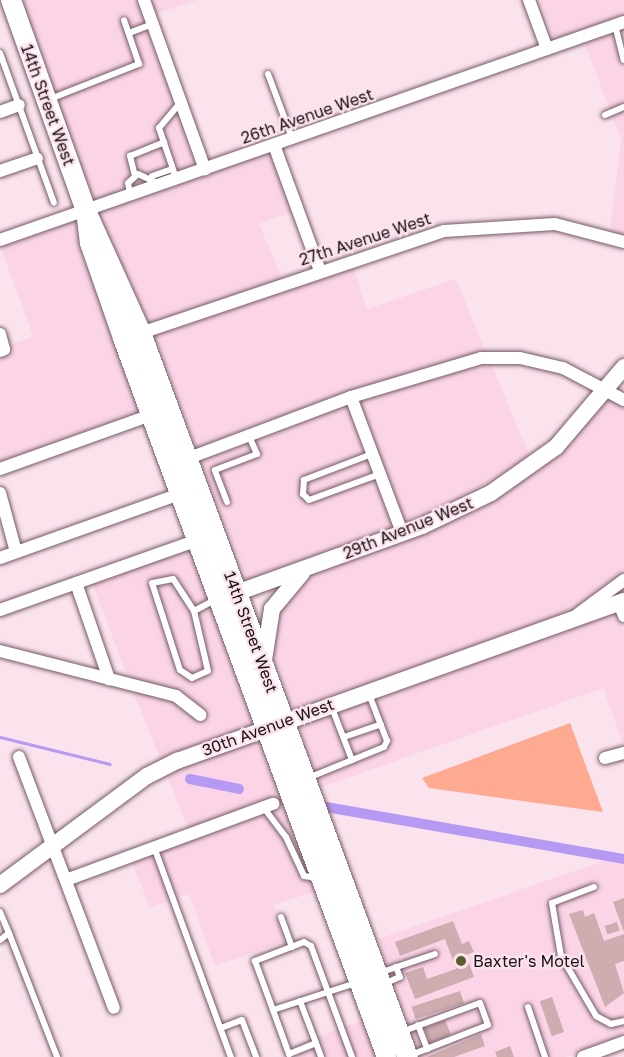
<!DOCTYPE html>
<html>
<head>
<meta charset="utf-8">
<style>
	body { margin:0 }
	#map { position:relative; width:624px; height:1057px; overflow:hidden; background:#fbe3ee; font-family:"Golos Text",sans-serif }
	div>[style] { position:absolute }
	[style*='--x'] { left:calc(var(--x)*1px); top:calc(var(--y)*1px); width:calc(var(--w)*1px); rotate:calc(var(--a)*1deg) }
	.built>* { inset:0; background:#fbd5e7; transform-origin:0 0 }
	.green>* { inset:0; background:#feaa90 }
	.stream>* { height:3px; margin:-1.5px; padding:0 1.5px; transform-origin:1.5px; border-radius:1.5px; background:#b699f2 }
	.canal>* { height:10px; margin:-5px; padding:0 5px; transform-origin:5px; border-radius:5px; background:#b699f2 }
	.building>* { inset:0; background:#cdadaf; transform-origin:0 0 }
	.roads { filter:drop-shadow(0 0 2px #745a66) drop-shadow(0 0 2px #745a66) }
	.lane>* { height:6px; margin:-3px; padding:0 3px; transform-origin:3px; border-radius:3px; background:#fff }
	.street>* { height:12px; margin:-6px; padding:0 6px; transform-origin:6px; border-radius:6px; background:#fff }
	.secondary>* { height:16px; margin:-8px; padding:0 8px; transform-origin:8px; border-radius:8px; background:#fff }
	.primary>* { height:20px; margin:-10px; padding:0 10px; transform-origin:10px; border-radius:10px; background:#fff }
	.dots>* { width:16px; height:16px; translate:-50% -50%; box-sizing:border-box; border:3px solid #fbe3ee; border-radius:50% }
	span { translate:-50% -50%; white-space:nowrap; text-align:center; line-height:1.15; -webkit-text-stroke:4.5px #fbe3ee; paint-order:stroke }
	.street-label { font-size:16px; color:#1a1015 }
	.poi-label { font-size:16px; color:#1a1015 }
	.left { translate:0 -50%; text-align:left }
</style>
</head>
<body>
<div id="map">
	<div class="built">
		<div style="clip-path:polygon(16px 0,139px 0,198px 165px,89px 204px)"></div>
		<div style="clip-path:polygon(150px 0,198px 0,155px 14px)"></div>
		<div style="clip-path:polygon(540px 0,624px 0,624px 16px,555px 40px)"></div>
		<div style="clip-path:polygon(624px 28px,624px 237px,610px 232px,621px 139px,584px 42px)"></div>
		<div style="clip-path:polygon(272px 152px,293px 211px,259px 224px,282px 278px,144px 326px,94px 214px)"></div>
		<div style="clip-path:polygon(82px 218px,144px 411px,0 463px,0 357px,9px 346px,33px 336px,0 246px)"></div>
		<div style="clip-path:polygon(353px 266px,367px 309px,456px 279px,486px 352px,354px 390px,197px 449px,155px 337px,148px 337px)"></div>
		<div style="clip-path:polygon(491px 363px,531px 459px,405px 526px,358px 401px)"></div>
		<div style="clip-path:polygon(609px 395px,624px 407px,624px 573px,562px 618px,294px 710px,269px 643px,277px 611px,312px 571px,448px 521px)"></div>
		<div style="left:349px;top:405px;width:133px;height:158px;rotate:69deg"></div>
		<div style="clip-path:polygon(194px 547px,259px 723px,161px 762px,133px 691px,174px 701px,201px 723px,207px 714px,177px 690px,128px 678px,92px 583px)"></div>
		<div style="clip-path:polygon(616px 610px,624px 630px,624px 747px,603px 688px,322px 787px,298px 721px)"></div>
		<div style="clip-path:polygon(263px 734px,320px 890px,274px 905px,284px 942px,215px 966px,189px 894px,150px 908px,132px 862px,280px 808px,276px 797px,188px 829px,166px 773px)"></div>
		<div style="clip-path:polygon(624px 854px,624px 1036px,566px 1057px,421px 1057px,378px 939px)"></div>
		<div style="clip-path:polygon(368px 1018px,382px 1057px,300px 1057px,295px 1045px)"></div>
	</div>
	<div class="green">
		<div style="clip-path:polygon(570px 723px,603px 812px,429px 788px,422px 778px)"></div>
	</div>
	<div class="stream">
		<div style="--x:0;--y:737;--w:113;--a:13.8"></div>
	</div>
	<div class="canal">
		<div style="--x:190;--y:779;--w:50;--a:11.5"></div>
		<div style="--x:326;--y:807;--w:303;--a:9.9"></div>
	</div>
	<div class="building">
		<div style="clip-path:polygon(624px 898px,624px 932px,613px 902px)"></div>
		<div style="clip-path:polygon(583px 910px,585px 917px,594px 913px,604px 941px,624px 934px,624px 961px,615px 964px,624px 993px,605px 1007px,569px 914px)"></div>
		<div style="clip-path:polygon(453px 921px,462px 944px,469px 941px,474px 952px,466px 955px,474px 977px,415px 999px,405px 973px,423px 967px,427px 979px,456px 969px,445px 939px,400px 956px,395px 942px)"></div>
		<div style="left:617px;top:922px;width:9px;height:13px;rotate:72deg"></div>
		<div style="left:460px;top:991px;width:13px;height:51px;rotate:72deg"></div>
		<div style="left:552px;top:997px;width:37px;height:13px;rotate:71deg"></div>
		<div style="left:445px;top:1020px;width:16px;height:22px;rotate:68deg"></div>
		<div style="clip-path:polygon(481px 1034px,485px 1046px,454px 1057px,427px 1057px)"></div>
		<div style="clip-path:polygon(510px 1046px,514px 1057px,497px 1057px,495px 1052px)"></div>
	</div>
	<div class="roads">
		<div class="lane">
			<div style="--x:615;--y:25;--w:36;--a:76"></div>
			<div style="--x:129;--y:33;--w:26;--a:-21"></div>
			<div style="--x:0;--y:53;--w:159;--a:70.2"></div>
			<div style="--x:268;--y:74;--w:68;--a:69.4"></div>
			<div style="--x:50;--y:99;--w:96;--a:-21.5"></div>
			<div style="--x:139;--y:64;--w:46;--a:-108.8"></div>
			<div style="--x:605;--y:115;--w:21;--a:-23"></div>
			<div style="--x:135;--y:176;--w:21;--a:-104"></div>
			<div style="--x:130;--y:156;--w:37;--a:-22"></div>
			<div style="--x:152;--y:176;--w:21;--a:-19"></div>
			<div style="--x:176;--y:178;--w:53;--a:-108.8"></div>
			<div style="--x:159;--y:128;--w:34;--a:-50"></div>
			<div style="--x:130;--y:195;--w:12;--a:-99"></div>
			<div style="--x:128;--y:183;--w:13;--a:-42"></div>
			<div style="--x:138;--y:174;--w:23;--a:25"></div>
			<div style="--x:372;--y:454;--w:73;--a:159.1"></div>
			<div style="--x:304;--y:480;--w:14;--a:94"></div>
			<div style="--x:303;--y:494;--w:8;--a:45"></div>
			<div style="--x:309;--y:500;--w:76;--a:-20.1"></div>
			<div style="--x:227;--y:502;--w:34;--a:-111"></div>
			<div style="--x:215;--y:470;--w:45;--a:-20.9"></div>
			<div style="--x:257;--y:454;--w:20;--a:-114"></div>
			<div style="--x:194;--y:611;--w:38;--a:-123"></div>
			<div style="--x:173;--y:579;--w:21;--a:169"></div>
			<div style="--x:152;--y:583;--w:91;--a:72.2"></div>
			<div style="--x:180;--y:670;--w:14;--a:34"></div>
			<div style="--x:192;--y:678;--w:17;--a:-24"></div>
			<div style="--x:208;--y:671;--w:62;--a:-103.1"></div>
			<div style="--x:194;--y:611;--w:24;--a:-28"></div>
			<div style="--x:332;--y:708;--w:56;--a:69"></div>
			<div style="--x:344;--y:737;--w:39;--a:-19"></div>
			<div style="--x:308;--y:778;--w:82;--a:-22.2"></div>
			<div style="--x:384;--y:747;--w:7;--a:-63"></div>
			<div style="--x:387;--y:741;--w:50;--a:-111"></div>
			<div style="--x:264;--y:808;--w:36;--a:53"></div>
			<div style="--x:286;--y:837;--w:43;--a:65.2"></div>
			<div style="--x:304;--y:876;--w:13;--a:9"></div>
			<div style="--x:154;--y:847;--w:224;--a:69.9"></div>
			<div style="--x:594;--y:887;--w:45;--a:159.1"></div>
			<div style="--x:552;--y:903;--w:54;--a:80.4"></div>
			<div style="--x:561;--y:956;--w:69;--a:59.7"></div>
			<div style="--x:596;--y:1016;--w:17;--a:28"></div>
			<div style="--x:611;--y:1024;--w:13;--a:-13"></div>
			<div style="--x:0;--y:912;--w:23;--a:67"></div>
			<div style="--x:9;--y:933;--w:11;--a:142"></div>
			<div style="--x:281;--y:917;--w:32;--a:70"></div>
			<div style="--x:9;--y:933;--w:133;--a:68.8"></div>
			<div style="--x:379;--y:973;--w:59;--a:-18.7"></div>
			<div style="--x:384;--y:984;--w:17;--a:-24"></div>
			<div style="--x:400;--y:977;--w:11;--a:-112"></div>
			<div style="--x:300;--y:1001;--w:45;--a:69.1"></div>
			<div style="--x:528;--y:1007;--w:53;--a:71.2"></div>
			<div style="--x:273;--y:1010;--w:47;--a:70"></div>
			<div style="--x:289;--y:1054;--w:29;--a:-22"></div>
			<div style="--x:316;--y:1043;--w:15;--a:70"></div>
			<div style="--x:418;--y:1025;--w:26;--a:69"></div>
			<div style="--x:221;--y:1028;--w:22;--a:-21"></div>
			<div style="--x:242;--y:1020;--w:40;--a:69"></div>
			<div style="--x:401;--y:1032;--w:84;--a:-20.2"></div>
			<div style="--x:480;--y:1003;--w:23;--a:70"></div>
			<div style="--x:488;--y:1025;--w:83;--a:158.7"></div>
			<div style="--x:352;--y:1057;--w:69;--a:-110.3"></div>
			<div style="--x:328;--y:992;--w:49;--a:-110.3"></div>
			<div style="--x:311;--y:946;--w:8;--a:-150"></div>
			<div style="--x:304;--y:942;--w:53;--a:158.8"></div>
			<div style="--x:255;--y:961;--w:52;--a:69.8"></div>
			<div style="--x:273;--y:1010;--w:58;--a:-18.1"></div>
			<div style="--x:328;--y:992;--w:28;--a:-18"></div>
		</div>
		<div class="street">
			<div style="--x:144;--y:0;--w:180;--a:70.2"></div>
			<div style="--x:529;--y:0;--w:52;--a:69.8"></div>
			<div style="--x:0;--y:112;--w:20;--a:-20"></div>
			<div style="--x:274;--y:145;--w:134;--a:69.9"></div>
			<div style="--x:0;--y:171;--w:39;--a:-19"></div>
			<div style="--x:0;--y:240;--w:661;--a:-19.26"></div>
			<div style="--x:0;--y:334;--w:16;--a:75"></div>
			<div style="--x:4;--y:349;--w:4;--a:153"></div>
			<div style="--x:135;--y:335;--w:326;--a:-18.6"></div>
			<div style="--x:444;--y:231;--w:111;--a:-3.6"></div>
			<div style="--x:555;--y:224;--w:71;--a:14.6"></div>
			<div style="--x:351;--y:397;--w:145;--a:69.4"></div>
			<div style="--x:181;--y:461;--w:182;--a:-20.6"></div>
			<div style="--x:351;--y:397;--w:136;--a:-16.7"></div>
			<div style="--x:481;--y:358;--w:39;--a:0"></div>
			<div style="--x:520;--y:358;--w:44;--a:13.1"></div>
			<div style="--x:563;--y:368;--w:69;--a:27.7"></div>
			<div style="--x:0;--y:469;--w:160;--a:-19.7"></div>
			<div style="--x:0;--y:493;--w:61;--a:74.8"></div>
			<div style="--x:0;--y:558;--w:191;--a:-19.6"></div>
			<div style="--x:76;--y:583;--w:102;--a:71"></div>
			<div style="--x:619;--y:603;--w:14;--a:69"></div>
			<div style="--x:0;--y:610;--w:215;--a:-19.5"></div>
			<div style="--x:578;--y:614;--w:57;--a:-36.5"></div>
			<div style="--x:0;--y:651;--w:182;--a:14.3"></div>
			<div style="--x:176;--y:696;--w:31;--a:38"></div>
			<div style="--x:19;--y:757;--w:268;--a:69.3"></div>
			<div style="--x:605;--y:758;--w:20;--a:-15"></div>
			<div style="--x:66;--y:880;--w:221;--a:-20.2"></div>
			<div style="--x:583;--y:1057;--w:44;--a:-20.1"></div>
		</div>
		<div class="secondary">
			<div style="--x:225;--y:597;--w:209;--a:-19.8"></div>
			<div style="--x:422;--y:526;--w:76;--a:-25.6"></div>
			<div style="--x:491;--y:493;--w:80;--a:-35.3"></div>
			<div style="--x:556;--y:447;--w:105;--a:-49.6"></div>
			<div style="--x:264;--y:660;--w:52;--a:-81.1"></div>
			<div style="--x:272;--y:609;--w:47;--a:-50.2"></div>
			<div style="--x:0;--y:885;--w:183;--a:-36.6"></div>
			<div style="--x:147;--y:776;--w:34;--a:-27"></div>
			<div style="--x:177;--y:761;--w:475;--a:-19.7"></div>
		</div>
		<div class="primary">
			<div style="--x:11;--y:0;--w:224;--a:70.4"></div>
			<div style="--x:86;--y:211;--w:134;--a:65.7"></div>
			<div style="--x:141;--y:333;--w:772;--a:69.76"></div>
			<div style="--x:87;--y:219;--w:24;--a:83"></div>
			<div style="--x:90;--y:243;--w:101;--a:70.8"></div>
			<div style="--x:123;--y:338;--w:766;--a:69.84"></div>
		</div>
	</div>
	<div class="dots">
		<div style="left:461px;top:961px;background:#595d2a"></div>
	</div>
	<div class="street-label">
		<span style="left:48px;top:105px;rotate:70deg">14th Street West</span>
		<span style="left:307px;top:116px;rotate:-19deg">26th Avenue West</span>
		<span style="left:365px;top:239px;rotate:-18deg">27th Avenue West</span>
		<span style="left:408px;top:528px;rotate:-22deg">29th Avenue West</span>
		<span style="left:251px;top:632px;rotate:70deg">14th Street West</span>
		<span style="left:268px;top:727px;rotate:-20deg">30th Avenue West</span>
	</div>
	<div class="poi-label">
		<span class="left" style="left:473px;top:961px">Baxter's Motel</span>
	</div>
</div>
</body>
</html>
